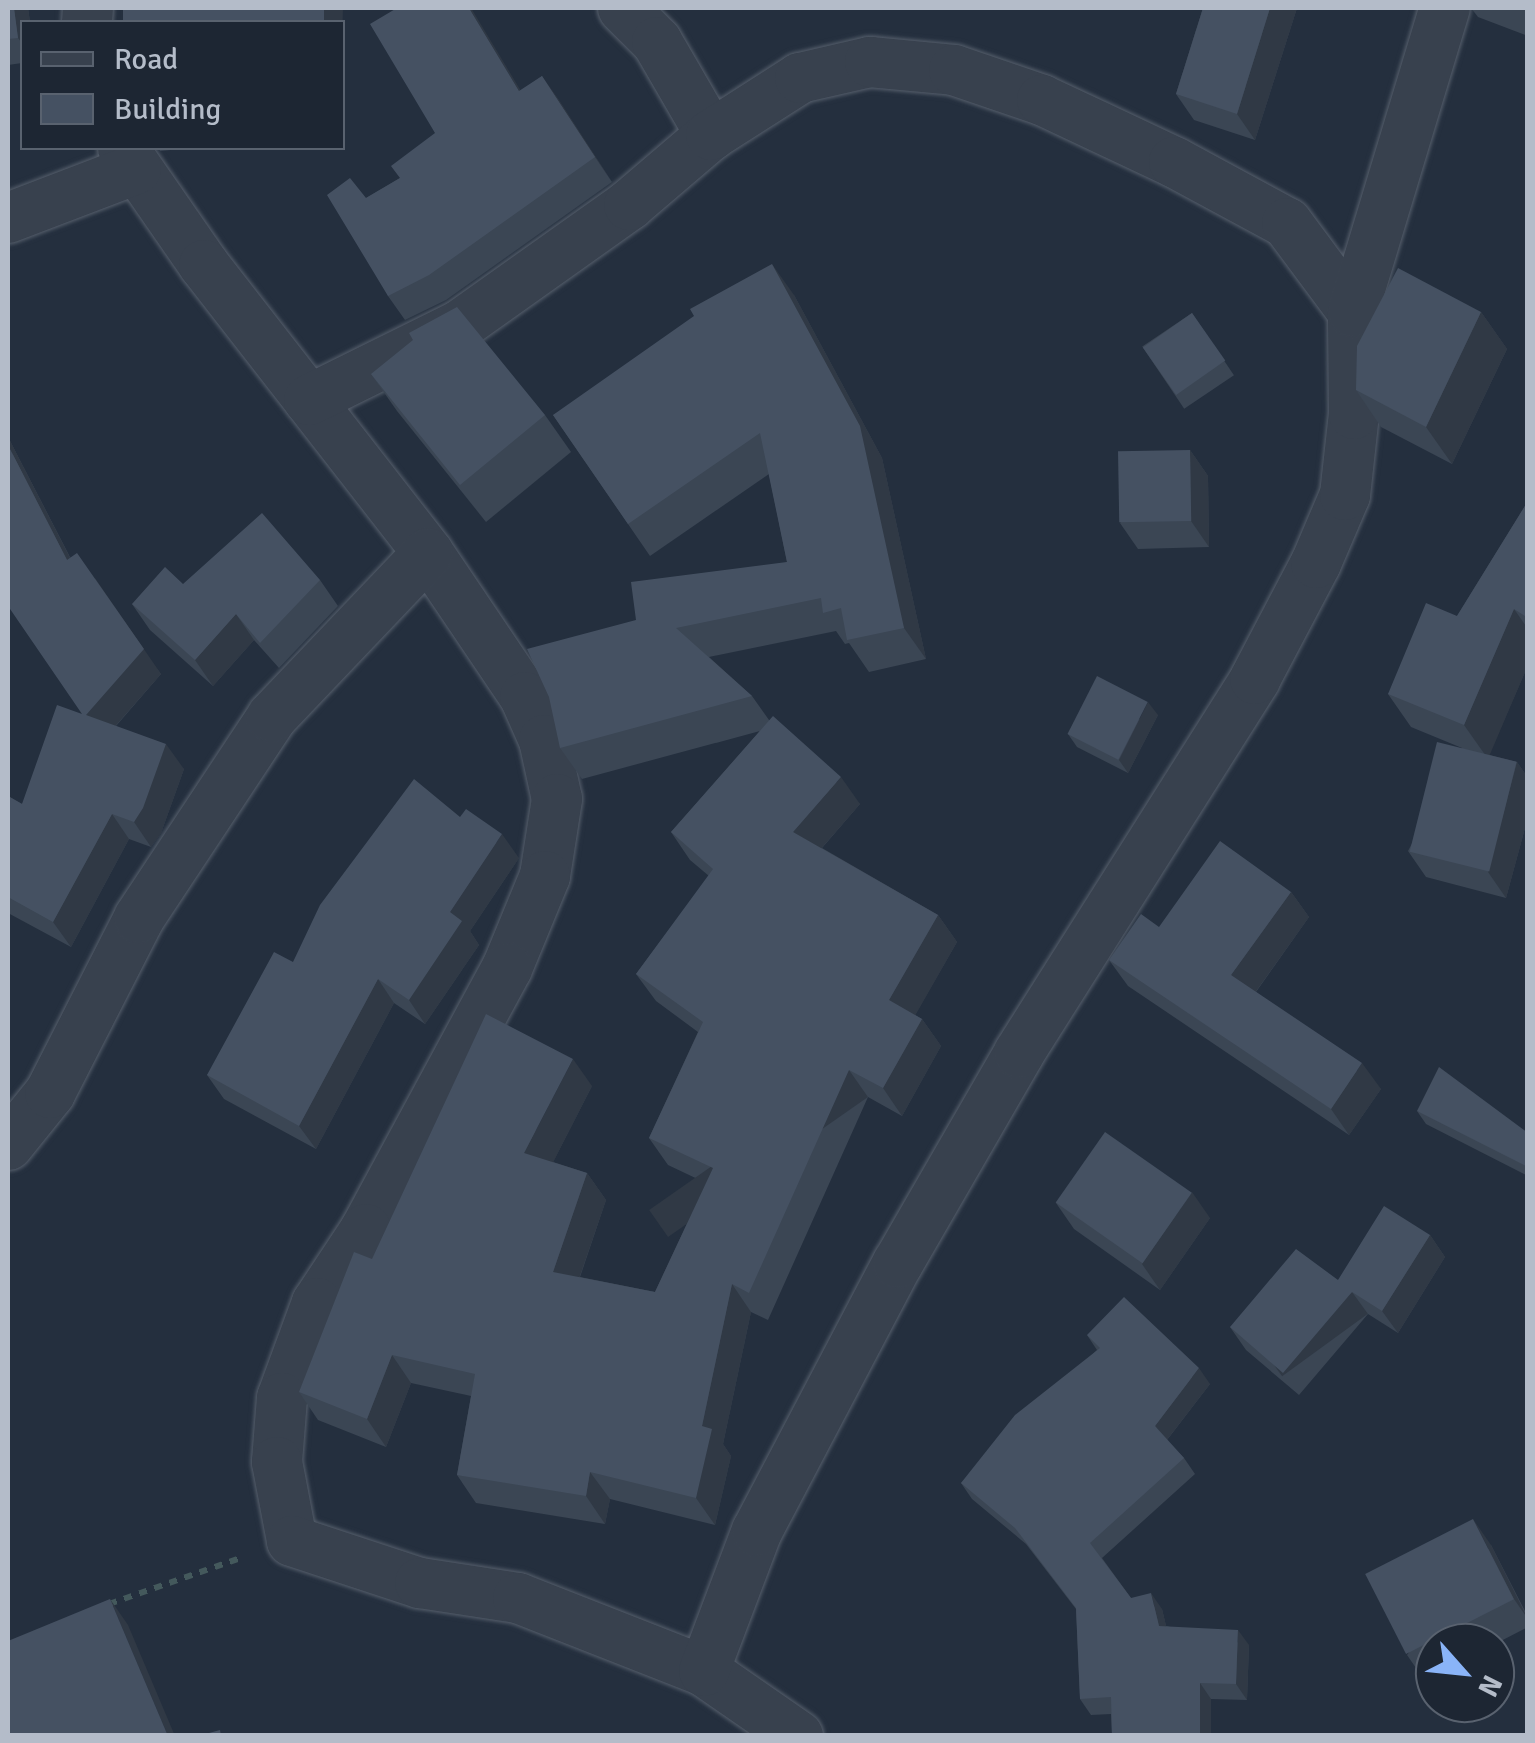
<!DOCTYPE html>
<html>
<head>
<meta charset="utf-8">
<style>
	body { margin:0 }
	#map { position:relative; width:1535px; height:1743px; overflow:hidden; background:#242f3e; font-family:Signika,sans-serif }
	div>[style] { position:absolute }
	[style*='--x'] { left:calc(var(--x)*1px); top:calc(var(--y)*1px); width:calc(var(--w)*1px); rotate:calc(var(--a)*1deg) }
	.path>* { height:6px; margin-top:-3px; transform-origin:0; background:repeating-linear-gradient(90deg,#44595c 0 8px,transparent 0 16px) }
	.roads { filter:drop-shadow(0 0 2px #565f6c) drop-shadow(0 0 2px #565f6c) }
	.street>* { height:50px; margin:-25px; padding:0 25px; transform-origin:25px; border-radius:25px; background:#38414e }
	.wall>* { inset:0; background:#3b4654; transform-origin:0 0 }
	.shaded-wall>* { inset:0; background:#303945; transform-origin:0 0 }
	.building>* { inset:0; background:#455162; transform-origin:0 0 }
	span { translate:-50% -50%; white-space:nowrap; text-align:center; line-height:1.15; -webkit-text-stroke:10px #1d2633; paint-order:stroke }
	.frame { position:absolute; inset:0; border:10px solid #b4bcc9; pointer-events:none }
	.legend { position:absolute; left:20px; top:20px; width:325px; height:130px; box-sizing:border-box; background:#1d2633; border:2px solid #59626f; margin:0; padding:12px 18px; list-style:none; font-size:30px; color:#b4bcc9 }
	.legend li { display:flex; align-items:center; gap:20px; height:50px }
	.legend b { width:50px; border:2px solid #59626f }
	.north { position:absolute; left:1415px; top:1623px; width:100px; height:100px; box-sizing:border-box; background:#1d2633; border:2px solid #59626f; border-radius:50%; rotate:117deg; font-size:28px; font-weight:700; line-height:40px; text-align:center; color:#b4bcc9 }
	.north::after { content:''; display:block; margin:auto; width:35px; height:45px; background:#8ab4f8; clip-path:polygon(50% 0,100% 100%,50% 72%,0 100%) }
</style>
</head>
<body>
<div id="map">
	<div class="path">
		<div style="--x:109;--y:1604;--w:142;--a:-19.3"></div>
	</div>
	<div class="roads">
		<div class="street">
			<div style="--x:623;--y:8;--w:48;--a:45"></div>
			<div style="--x:657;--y:42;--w:108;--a:59.9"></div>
			<div style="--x:87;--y:22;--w:14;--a:-86"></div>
			<div style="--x:123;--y:148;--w:142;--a:55.3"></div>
			<div style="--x:204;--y:265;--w:365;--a:52.1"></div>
			<div style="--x:428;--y:553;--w:174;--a:56"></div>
			<div style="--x:525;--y:697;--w:47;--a:66.2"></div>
			<div style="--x:544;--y:740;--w:60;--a:77.6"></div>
			<div style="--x:557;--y:799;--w:78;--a:98.9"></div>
			<div style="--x:545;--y:876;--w:100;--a:112.4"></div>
			<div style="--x:507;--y:968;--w:297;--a:118.4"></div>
			<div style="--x:366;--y:1229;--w:89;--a:123.5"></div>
			<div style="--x:317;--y:1303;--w:101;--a:110.2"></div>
			<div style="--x:282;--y:1398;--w:64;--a:94.5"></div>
			<div style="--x:277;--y:1462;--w:80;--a:79.2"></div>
			<div style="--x:292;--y:1541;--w:135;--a:18.2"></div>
			<div style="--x:420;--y:1583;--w:99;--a:8.7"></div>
			<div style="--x:518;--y:1598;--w:200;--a:21.4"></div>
			<div style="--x:8;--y:218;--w:137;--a:-20.9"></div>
			<div style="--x:309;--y:400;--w:167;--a:-26.3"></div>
			<div style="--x:459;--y:326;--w:209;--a:-35.4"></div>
			<div style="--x:629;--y:205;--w:108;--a:-40.5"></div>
			<div style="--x:711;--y:135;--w:106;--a:-32.6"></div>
			<div style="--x:800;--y:78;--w:72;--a:-12.9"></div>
			<div style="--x:870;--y:62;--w:84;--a:5.4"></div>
			<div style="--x:954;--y:70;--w:93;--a:18.8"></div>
			<div style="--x:1042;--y:100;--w:146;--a:25.2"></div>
			<div style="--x:1174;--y:162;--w:128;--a:28.4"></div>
			<div style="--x:1287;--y:223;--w:111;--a:53.4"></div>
			<div style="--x:8;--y:1145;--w:67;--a:-51.1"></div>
			<div style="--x:50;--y:1093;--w:196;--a:-63"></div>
			<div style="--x:139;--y:918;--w:241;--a:-56.5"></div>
			<div style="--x:272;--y:717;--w:226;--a:-46.4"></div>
			<div style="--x:798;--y:1736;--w:114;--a:-145.3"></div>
			<div style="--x:704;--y:1671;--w:150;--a:-69.3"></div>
			<div style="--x:757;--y:1531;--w:303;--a:-62.3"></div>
			<div style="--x:898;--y:1263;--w:242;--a:-60"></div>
			<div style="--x:1019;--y:1053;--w:442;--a:-57.7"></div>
			<div style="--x:1255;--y:679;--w:131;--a:-62.3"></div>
			<div style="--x:1316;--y:563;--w:74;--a:-66.9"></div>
			<div style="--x:1345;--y:495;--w:81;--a:-83.7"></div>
			<div style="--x:1354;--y:414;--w:102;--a:-90.6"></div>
			<div style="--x:1353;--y:312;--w:318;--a:-73.2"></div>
		</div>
	</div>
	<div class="wall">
		<div style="clip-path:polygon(8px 8px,28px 8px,30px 22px,22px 22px,22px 63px,8px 65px)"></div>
		<div style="clip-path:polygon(1203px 8px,1297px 8px,1255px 140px,1194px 120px,1176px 94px)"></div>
		<div style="clip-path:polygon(1471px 8px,1528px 8px,1528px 36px,1478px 17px)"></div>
		<div style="clip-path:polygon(542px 76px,612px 182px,446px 300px,405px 320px,388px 296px,366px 198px,400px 178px)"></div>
		<div style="clip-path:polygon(158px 148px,191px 148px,160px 151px)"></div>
		<div style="clip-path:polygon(794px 295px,882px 458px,926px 659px,869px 672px,849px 643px,845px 644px,836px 631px,709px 657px,752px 696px,769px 720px,860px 804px,822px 848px,938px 915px,957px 942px,915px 1015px,922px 1019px,941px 1046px,902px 1116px,868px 1097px,768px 1320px,751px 1312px,723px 1444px,731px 1456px,715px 1525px,610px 1499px,605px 1524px,476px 1503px,457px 1475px,471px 1396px,411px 1383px,386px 1447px,318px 1420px,299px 1392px,372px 1259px,592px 1086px,553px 1162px,587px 1173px,606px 1200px,580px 1277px,655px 1292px,706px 1183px,668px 1165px,649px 1138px,698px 1032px,656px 1001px,636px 974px,709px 876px,690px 860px,671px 832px,760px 731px,582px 779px,560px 748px,636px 620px,787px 562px,769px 474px,650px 556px,553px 415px)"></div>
		<div style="clip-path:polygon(1481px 312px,1507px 349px,1452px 464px,1381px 427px,1356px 390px)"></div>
		<div style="left:1192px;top:313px;width:75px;height:60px;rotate:56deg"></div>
		<div style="clip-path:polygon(371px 374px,545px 415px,571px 452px,486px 522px,397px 411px)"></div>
		<div style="clip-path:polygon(8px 437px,70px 557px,161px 674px,116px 726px,184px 769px,161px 833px,151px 847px,129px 839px,71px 947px,8px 913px,8px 796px,22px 804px,82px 714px)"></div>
		<div style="clip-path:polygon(1190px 450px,1208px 476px,1209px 547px,1138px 549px,1120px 523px)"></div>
		<div style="clip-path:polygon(1528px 501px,1528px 665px,1489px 755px,1517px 762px,1528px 778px,1528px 817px,1506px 898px,1426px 877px,1408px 851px,1462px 748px,1411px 727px,1388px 694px,1457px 616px)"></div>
		<div style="clip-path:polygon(320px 580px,338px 606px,279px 668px,254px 640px,213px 686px,150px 630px,132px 604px,183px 584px)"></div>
		<div style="clip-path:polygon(1158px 715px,1128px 773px,1077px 747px,1068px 734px)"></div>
		<div style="clip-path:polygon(460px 817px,519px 858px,470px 931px,479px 945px,425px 1024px,394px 1003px,316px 1149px,224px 1099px,207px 1075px,293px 962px)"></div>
		<div style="clip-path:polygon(1291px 892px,1309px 917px,1256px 992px,1381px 1089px,1349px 1135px,1128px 986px,1109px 960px,1159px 927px)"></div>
		<div style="clip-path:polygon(1417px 1111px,1528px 1133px,1528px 1176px,1426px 1124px)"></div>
		<div style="clip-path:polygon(1056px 1203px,1210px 1218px,1160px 1290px,1074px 1229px)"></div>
		<div style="clip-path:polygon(1430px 1235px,1445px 1257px,1398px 1333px,1368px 1314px,1299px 1395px,1246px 1350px,1230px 1327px,1338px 1280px)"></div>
		<div style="clip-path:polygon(1087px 1335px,1210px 1384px,1167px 1440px,1184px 1458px,1195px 1474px,1102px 1558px,1131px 1598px,1162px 1609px,1166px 1626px,1249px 1645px,1247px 1700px,1211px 1699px,1211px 1736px,1112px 1736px,1111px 1714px,1091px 1715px,1080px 1699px,1076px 1609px,1026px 1544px,972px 1499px,961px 1483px,1097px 1350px)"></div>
		<div style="clip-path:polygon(1491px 1545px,1528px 1617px,1528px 1627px,1495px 1644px,1435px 1643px,1435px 1675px,1425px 1681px,1407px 1655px)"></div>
	</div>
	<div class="shaded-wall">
		<div style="clip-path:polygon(14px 8px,28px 8px,30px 22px,22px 22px,22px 43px,18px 38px)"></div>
		<div style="clip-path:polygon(324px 8px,343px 8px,342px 43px,342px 22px,324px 22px)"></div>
		<div style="clip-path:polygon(469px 8px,471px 8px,536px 116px,519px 91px)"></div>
		<div style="clip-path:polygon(1270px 8px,1297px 8px,1255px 140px,1237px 114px)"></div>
		<div style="clip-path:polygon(542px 76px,559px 100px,612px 182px,595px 157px)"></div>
		<div style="clip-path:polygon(772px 264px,794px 295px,882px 458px,926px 659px,904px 628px)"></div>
		<div style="clip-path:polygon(1481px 312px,1507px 349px,1452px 464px,1426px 427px)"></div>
		<div style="clip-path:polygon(8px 437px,84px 585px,67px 560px,8px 445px)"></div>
		<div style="clip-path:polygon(1190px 450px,1208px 476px,1209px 547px,1191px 521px)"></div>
		<div style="clip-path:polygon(95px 578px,161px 674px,103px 740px,86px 715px)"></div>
		<div style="clip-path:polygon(1514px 609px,1528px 629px,1528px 665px,1488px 759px,1464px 725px)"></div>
		<div style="clip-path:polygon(236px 614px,254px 640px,213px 686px,195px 660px)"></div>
		<div style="clip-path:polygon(1148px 702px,1158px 715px,1128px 773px,1119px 760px)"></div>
		<div style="clip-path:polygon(166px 744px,184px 769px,161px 833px,151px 847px,134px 822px)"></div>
		<div style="clip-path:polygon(1517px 762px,1528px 778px,1528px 817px,1506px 898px,1488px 872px)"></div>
		<div style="clip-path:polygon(841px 777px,860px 804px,812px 859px,793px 832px)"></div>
		<div style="clip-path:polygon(112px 814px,129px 839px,71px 947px,53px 922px)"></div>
		<div style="clip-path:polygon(502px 834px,519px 858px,470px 931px,479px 945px,425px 1024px,409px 1000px,450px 912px)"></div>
		<div style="clip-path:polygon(1291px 892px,1309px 917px,1249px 1001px,1231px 975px)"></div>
		<div style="clip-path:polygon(938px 915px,957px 942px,908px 1028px,889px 1000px)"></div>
		<div style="clip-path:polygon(378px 979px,394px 1003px,316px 1149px,299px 1126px)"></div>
		<div style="clip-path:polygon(922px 1019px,941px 1046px,902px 1116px,883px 1088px)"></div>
		<div style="clip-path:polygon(573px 1059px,592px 1086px,544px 1180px,524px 1153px)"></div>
		<div style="clip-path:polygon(1362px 1063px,1381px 1089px,1349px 1135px,1331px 1109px)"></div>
		<div style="left:849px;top:1070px;width:33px;height:244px;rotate:55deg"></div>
		<div style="clip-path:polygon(587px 1173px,606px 1200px,572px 1299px,553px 1272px)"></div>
		<div style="clip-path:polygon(1192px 1192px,1210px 1218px,1160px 1290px,1142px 1264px)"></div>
		<div style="clip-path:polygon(1430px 1235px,1445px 1257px,1398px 1333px,1382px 1311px)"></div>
		<div style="clip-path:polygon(732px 1284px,751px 1312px,723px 1444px,731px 1456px,715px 1525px,696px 1498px,702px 1426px)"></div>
		<div style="left:1352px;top:1292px;width:27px;height:106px;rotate:54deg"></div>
		<div style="clip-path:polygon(392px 1355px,411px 1383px,386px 1447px,367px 1419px)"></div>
		<div style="clip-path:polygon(1199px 1368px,1210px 1384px,1166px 1441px,1155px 1426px)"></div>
		<div style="clip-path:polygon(590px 1472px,610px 1499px,605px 1524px,586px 1496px)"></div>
		<div style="clip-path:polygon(1473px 1519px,1491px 1545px,1528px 1619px,1514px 1599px)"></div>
		<div style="clip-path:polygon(1151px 1593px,1162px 1609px,1170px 1642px,1159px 1626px)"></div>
		<div style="clip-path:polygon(110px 1599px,128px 1625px,175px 1736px,168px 1736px)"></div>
		<div style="clip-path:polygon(1238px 1630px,1249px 1645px,1247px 1700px,1236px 1684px)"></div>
		<div style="clip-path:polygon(1200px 1683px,1211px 1699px,1211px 1736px,1200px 1736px)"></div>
	</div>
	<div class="building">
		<div style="clip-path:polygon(8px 8px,14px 8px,18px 38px,8px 39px)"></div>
		<div style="left:123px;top:8px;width:201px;height:14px"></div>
		<div style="clip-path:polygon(397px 8px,469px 8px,519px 91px,542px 76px,595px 157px,429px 275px,388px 296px,327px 195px,350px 178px,366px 198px,400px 178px,391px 166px,435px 133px,370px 24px)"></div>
		<div style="clip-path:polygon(1203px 8px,1270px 8px,1237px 114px,1176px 94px)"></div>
		<div style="clip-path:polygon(772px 264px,860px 426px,904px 628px,847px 640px,841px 608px,823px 613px,821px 598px,676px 628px,752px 696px,560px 748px,549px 697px,527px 649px,636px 620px,631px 582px,787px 562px,760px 433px,628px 524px,553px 415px,694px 316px,690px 309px)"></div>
		<div style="clip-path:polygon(1398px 268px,1481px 312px,1426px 427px,1356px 390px,1357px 346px)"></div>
		<div style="clip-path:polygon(457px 307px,545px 415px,460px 485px,371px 374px,413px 340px,409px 333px)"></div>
		<div style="left:1192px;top:313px;width:58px;height:60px;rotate:55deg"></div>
		<div style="clip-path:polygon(8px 445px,67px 560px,77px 553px,144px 649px,86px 715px,166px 744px,143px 808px,134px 822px,112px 814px,53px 922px,8px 897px,8px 796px,22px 804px,57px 705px,82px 714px,8px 606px)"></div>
		<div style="left:1190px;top:450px;width:71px;height:72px;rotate:89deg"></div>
		<div style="clip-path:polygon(1528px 501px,1528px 618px,1514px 609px,1464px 725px,1388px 694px,1426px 603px,1457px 616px)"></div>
		<div style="clip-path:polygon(262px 513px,320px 580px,260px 643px,236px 614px,195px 660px,132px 604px,165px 567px,183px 584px)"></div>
		<div style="left:1097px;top:676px;width:57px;height:65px;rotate:27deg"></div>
		<div style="clip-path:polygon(773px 716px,841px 777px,793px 832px,938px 915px,889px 1000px,922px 1019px,883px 1088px,849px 1070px,749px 1293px,732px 1284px,702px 1426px,712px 1429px,696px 1498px,590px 1472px,586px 1496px,457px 1475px,475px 1374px,392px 1355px,367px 1419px,299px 1392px,354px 1252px,372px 1259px,486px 1014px,573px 1059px,524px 1153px,587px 1173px,553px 1272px,655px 1292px,713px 1168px,649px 1138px,703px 1022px,636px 974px,713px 869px,671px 832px)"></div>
		<div style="left:1437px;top:742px;width:82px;height:113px;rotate:14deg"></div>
		<div style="clip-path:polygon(414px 779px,460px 817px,466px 809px,502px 834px,450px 912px,462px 921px,409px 1000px,378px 979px,299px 1126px,207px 1075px,274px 952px,293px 962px,320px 905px)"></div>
		<div style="clip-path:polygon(1220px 841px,1291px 892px,1231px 975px,1362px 1063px,1331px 1109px,1109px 960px,1141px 914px,1159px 927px)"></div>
		<div style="clip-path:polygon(1439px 1067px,1528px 1133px,1528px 1167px,1417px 1111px)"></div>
		<div style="left:1105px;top:1132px;width:106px;height:86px;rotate:35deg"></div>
		<div style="clip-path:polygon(1384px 1206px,1430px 1235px,1382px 1311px,1352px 1292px,1283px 1373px,1230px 1327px,1296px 1249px,1338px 1280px)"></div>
		<div style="clip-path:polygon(1124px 1297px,1199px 1368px,1155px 1426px,1184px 1458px,1090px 1543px,1131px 1598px,1151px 1593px,1159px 1626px,1238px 1630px,1236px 1684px,1200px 1683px,1200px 1736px,1112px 1736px,1111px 1697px,1080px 1699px,1076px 1608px,1015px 1528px,961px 1483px,1015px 1415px,1100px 1348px,1087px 1335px)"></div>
		<div style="left:1473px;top:1519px;width:90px;height:121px;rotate:63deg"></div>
		<div style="clip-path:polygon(110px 1599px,168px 1736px,8px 1736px,8px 1641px)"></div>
		<div style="clip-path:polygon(220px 1730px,221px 1736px,198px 1736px)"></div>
	</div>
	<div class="frame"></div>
	<ul class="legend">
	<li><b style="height:12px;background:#38414e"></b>Road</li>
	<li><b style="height:28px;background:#455162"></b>Building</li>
	</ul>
	<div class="north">N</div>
</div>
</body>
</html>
